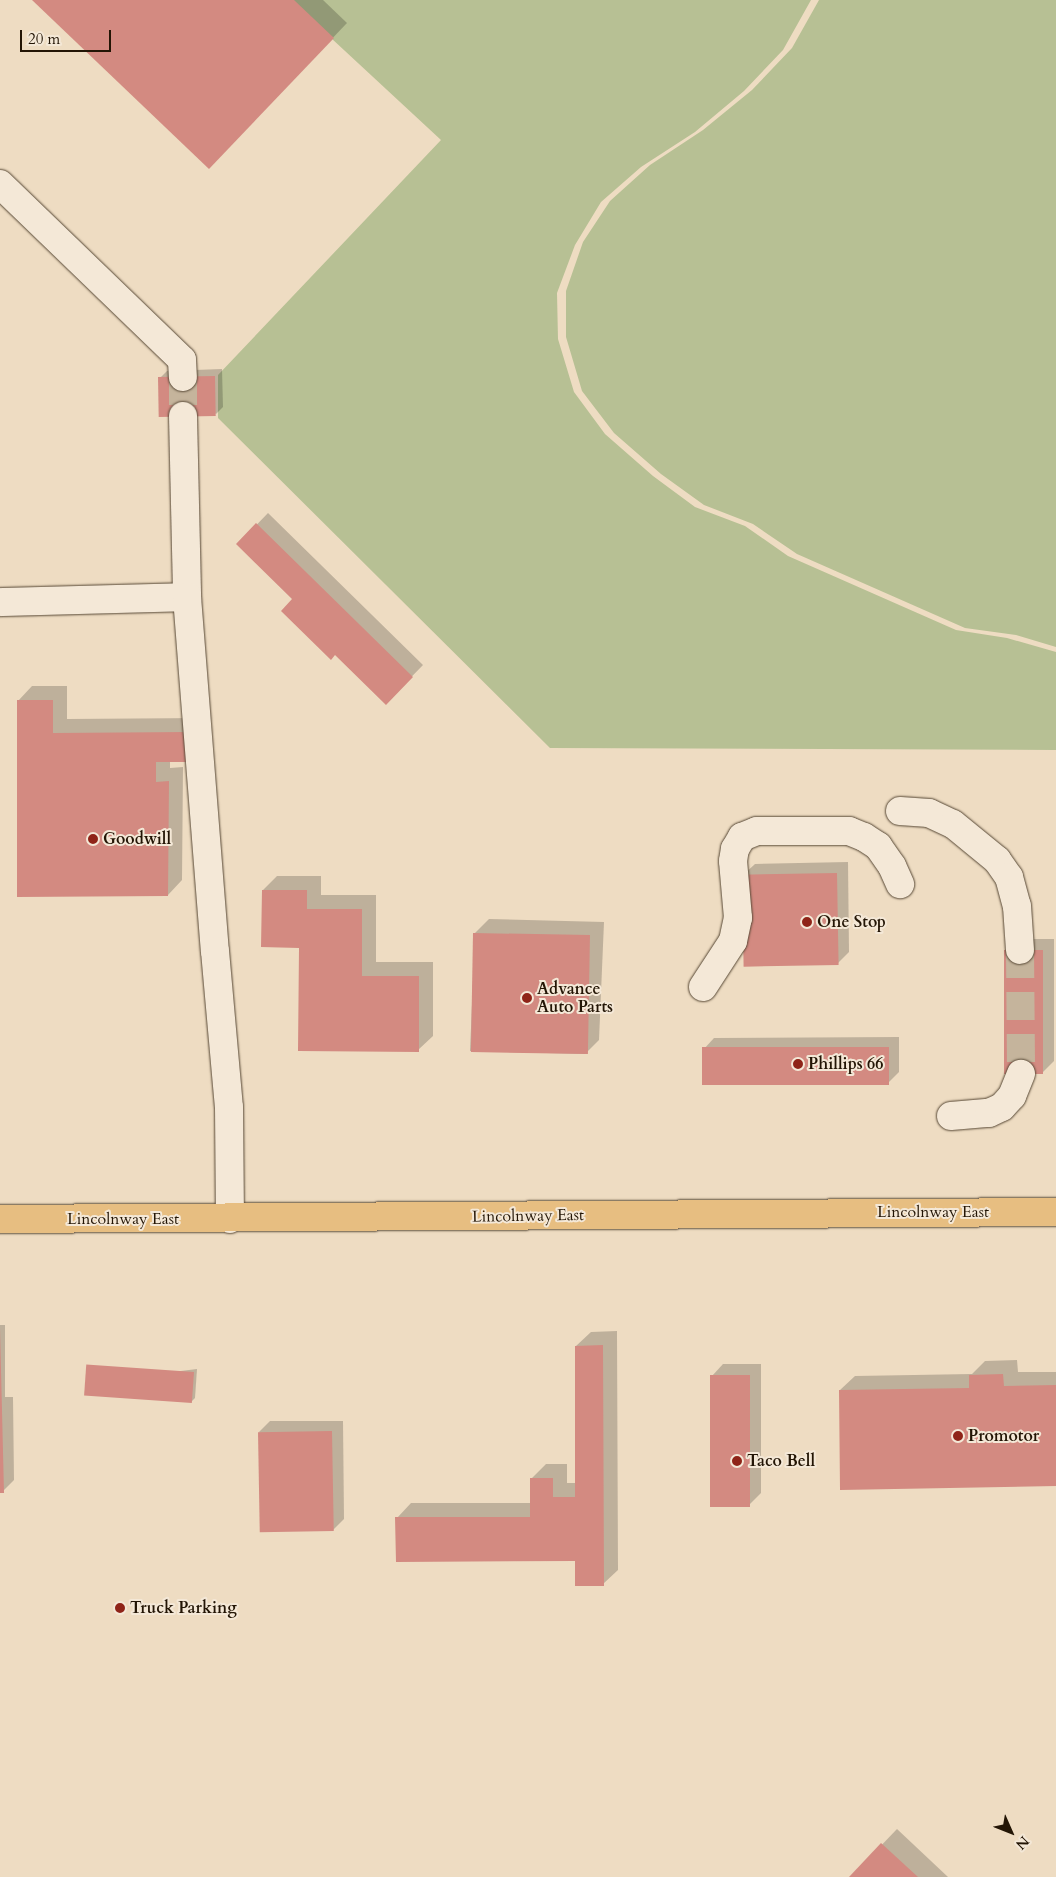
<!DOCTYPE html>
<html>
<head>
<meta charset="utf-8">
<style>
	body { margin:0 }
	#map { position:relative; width:1056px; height:1877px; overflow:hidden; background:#eedcc2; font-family:Cardo,serif }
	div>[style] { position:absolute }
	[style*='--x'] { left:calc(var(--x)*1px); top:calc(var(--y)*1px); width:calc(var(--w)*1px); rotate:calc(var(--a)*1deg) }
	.green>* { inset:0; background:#b7c094 }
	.shadow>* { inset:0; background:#0003 }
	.building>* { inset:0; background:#d38a81; transform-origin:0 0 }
	.minor-tunnel>* { height:28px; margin-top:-14px; transform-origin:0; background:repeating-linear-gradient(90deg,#c5b49c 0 28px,transparent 0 42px) }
	.roads { filter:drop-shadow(0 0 1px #564734) drop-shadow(0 0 1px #564734) }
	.minor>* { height:28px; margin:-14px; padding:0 14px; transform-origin:14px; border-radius:14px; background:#f4e8d7 }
	.highway>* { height:28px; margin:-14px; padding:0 14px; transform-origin:14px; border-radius:14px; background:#e7be81 }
	.dots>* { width:14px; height:14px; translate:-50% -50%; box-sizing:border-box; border:2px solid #f4e8d7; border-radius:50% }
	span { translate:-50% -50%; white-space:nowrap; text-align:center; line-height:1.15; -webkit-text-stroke:4px #f4e8d7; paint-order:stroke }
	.poi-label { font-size:16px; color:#231505; font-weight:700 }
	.left { translate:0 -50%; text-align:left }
	.street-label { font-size:16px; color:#231505 }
	.north { position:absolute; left:986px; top:1807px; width:50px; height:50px; -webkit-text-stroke:4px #f4e8d7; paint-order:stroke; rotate:134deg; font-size:14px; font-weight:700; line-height:20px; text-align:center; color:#231505 }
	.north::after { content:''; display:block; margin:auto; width:18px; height:22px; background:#231505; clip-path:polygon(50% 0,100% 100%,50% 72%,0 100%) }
	.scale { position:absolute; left:20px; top:30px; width:91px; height:22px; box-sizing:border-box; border:2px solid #231505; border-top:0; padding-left:6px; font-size:15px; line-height:18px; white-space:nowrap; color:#231505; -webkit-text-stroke:4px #f4e8d7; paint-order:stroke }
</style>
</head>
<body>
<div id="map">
	<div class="green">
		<div style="clip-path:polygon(290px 0,811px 0,783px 50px,744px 91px,695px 132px,641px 167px,601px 202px,575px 245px,557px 293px,558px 339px,574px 392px,605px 434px,653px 476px,695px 507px,745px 526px,788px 556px,956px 630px,1007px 638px,1056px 652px,1056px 750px,550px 748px,218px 418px,218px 375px,441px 140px)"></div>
		<div style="clip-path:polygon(819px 0,1056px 0,1056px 647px,1016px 635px,965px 628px,797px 554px,753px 524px,704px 505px,661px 474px,614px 433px,582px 391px,566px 337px,566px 291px,583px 242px,610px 201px,650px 165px,703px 130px,752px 90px,792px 48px)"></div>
	</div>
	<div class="shadow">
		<div style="clip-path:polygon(34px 0,323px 0,347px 23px,223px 153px)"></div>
		<div style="clip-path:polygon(222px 369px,223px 407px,216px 414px,160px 378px,167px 371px)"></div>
		<div style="clip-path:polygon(268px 513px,423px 665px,386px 703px,294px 599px,238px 544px)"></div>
		<div style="clip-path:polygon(32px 686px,67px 686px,67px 719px,203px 718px,170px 761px,170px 768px,183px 767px,182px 880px,168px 895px,18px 701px)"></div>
		<div style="clip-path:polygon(848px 862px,849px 952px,838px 963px,743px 875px,755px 864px)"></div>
		<div style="clip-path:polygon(277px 876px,321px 876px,321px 895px,376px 895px,376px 962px,433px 962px,433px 1036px,418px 1050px,300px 946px,263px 890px)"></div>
		<div style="clip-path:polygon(489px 919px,604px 922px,599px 1040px,585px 1054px,470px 1051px,475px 933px)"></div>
		<div style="clip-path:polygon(1016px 939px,1054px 939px,1054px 1061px,1043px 1072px,1005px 950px)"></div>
		<div style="clip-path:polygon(899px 1037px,899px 1072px,888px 1083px,703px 1050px,714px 1038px)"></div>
		<div style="clip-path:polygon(0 1325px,5px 1325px,5px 1397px,13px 1397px,14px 1480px,3px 1491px,0 1491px)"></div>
		<div style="clip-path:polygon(617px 1331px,618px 1570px,603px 1584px,576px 1559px,397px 1518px,411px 1503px,531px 1503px,531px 1479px,546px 1464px,567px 1464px,567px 1483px,577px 1483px,576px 1346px,591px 1332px)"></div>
		<div style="clip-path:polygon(1017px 1360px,1018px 1372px,1056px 1372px,1056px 1485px,840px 1390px,855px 1376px,972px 1374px,985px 1361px)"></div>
		<div style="clip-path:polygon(723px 1364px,761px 1364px,761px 1493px,749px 1505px,712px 1376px)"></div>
		<div style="clip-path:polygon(197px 1369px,195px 1398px,191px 1402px,88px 1386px,92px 1382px)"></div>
		<div style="clip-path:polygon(270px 1421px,343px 1421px,344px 1519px,333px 1530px,259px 1432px)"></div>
		<div style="clip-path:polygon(897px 1829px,948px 1877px,851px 1877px)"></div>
	</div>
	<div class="building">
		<div style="clip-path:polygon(32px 0,294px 0,334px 38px,209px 169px)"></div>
		<div style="left:215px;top:376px;width:40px;height:57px;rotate:89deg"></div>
		<div style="clip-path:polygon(256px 523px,413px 677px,386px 705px,335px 655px,331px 660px,281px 611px,292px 599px,236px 544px)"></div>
		<div style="clip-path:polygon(17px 700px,53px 700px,53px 733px,189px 732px,190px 762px,156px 762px,156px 782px,169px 781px,168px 896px,17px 897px)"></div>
		<div style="left:837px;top:873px;width:92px;height:95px;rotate:89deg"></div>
		<div style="clip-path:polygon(262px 890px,307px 890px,307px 909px,362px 909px,362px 976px,419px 976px,419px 1052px,298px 1051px,299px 948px,261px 947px)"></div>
		<div style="left:473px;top:933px;width:117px;height:119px;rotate:1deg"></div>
		<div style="left:1004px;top:950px;width:39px;height:124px"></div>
		<div style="left:889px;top:1047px;width:38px;height:187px;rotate:90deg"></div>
		<div style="clip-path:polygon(0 1328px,4px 1493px,0 1493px)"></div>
		<div style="clip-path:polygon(603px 1345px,604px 1586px,575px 1586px,575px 1561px,396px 1562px,395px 1517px,530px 1517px,530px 1478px,553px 1478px,553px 1497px,575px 1497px,575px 1346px)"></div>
		<div style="left:194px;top:1372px;width:31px;height:108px;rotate:94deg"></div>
		<div style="clip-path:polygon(1003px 1374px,1004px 1386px,1056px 1385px,1056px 1486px,840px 1490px,839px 1390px,969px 1388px,969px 1375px)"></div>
		<div style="left:710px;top:1375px;width:40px;height:132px"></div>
		<div style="left:332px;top:1431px;width:100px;height:74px;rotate:89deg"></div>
		<div style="clip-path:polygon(881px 1843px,918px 1877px,849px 1877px)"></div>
	</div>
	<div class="minor-tunnel">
		<div style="--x:183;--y:377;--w:39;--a:90"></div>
		<div style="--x:1020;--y:950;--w:124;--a:89.5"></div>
	</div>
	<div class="roads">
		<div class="minor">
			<div style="--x:0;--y:184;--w:253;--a:44"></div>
			<div style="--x:182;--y:360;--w:17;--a:87"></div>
			<div style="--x:183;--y:416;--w:181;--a:88.7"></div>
			<div style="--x:0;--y:602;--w:187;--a:-1.5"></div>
			<div style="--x:187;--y:597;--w:355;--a:85.5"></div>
			<div style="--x:215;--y:951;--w:157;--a:84.9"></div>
			<div style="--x:229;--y:1107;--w:112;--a:89.5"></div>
			<div style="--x:900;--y:811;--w:29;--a:4"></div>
			<div style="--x:929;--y:813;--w:26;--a:25"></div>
			<div style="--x:953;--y:824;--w:57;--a:39.3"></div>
			<div style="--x:997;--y:860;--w:21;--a:55"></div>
			<div style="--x:1009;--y:877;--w:30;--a:75"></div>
			<div style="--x:1017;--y:906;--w:44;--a:86.1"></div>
			<div style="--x:703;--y:987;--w:55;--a:-56.9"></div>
			<div style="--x:733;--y:941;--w:24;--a:-78"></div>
			<div style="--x:738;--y:918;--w:57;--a:-95"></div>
			<div style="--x:733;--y:861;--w:12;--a:-81"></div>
			<div style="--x:735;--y:849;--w:14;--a:-60"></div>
			<div style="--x:742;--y:837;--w:16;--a:-22"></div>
			<div style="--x:757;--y:831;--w:92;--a:0"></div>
			<div style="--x:849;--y:831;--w:16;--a:22"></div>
			<div style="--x:864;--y:837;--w:17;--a:33"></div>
			<div style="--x:878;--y:846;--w:24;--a:55"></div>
			<div style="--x:892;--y:866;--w:20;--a:66"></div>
			<div style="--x:951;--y:1116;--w:38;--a:-5"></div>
			<div style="--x:989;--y:1113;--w:14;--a:-25"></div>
			<div style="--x:1002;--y:1107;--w:15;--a:-48"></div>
			<div style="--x:1012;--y:1096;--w:24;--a:-68"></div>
		</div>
		<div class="highway">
			<div style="--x:0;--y:1219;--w:1056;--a:-0.38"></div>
		</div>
	</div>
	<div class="dots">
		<div style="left:93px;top:839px;background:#8f2418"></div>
		<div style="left:807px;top:922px;background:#8f2418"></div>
		<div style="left:527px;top:998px;background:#8f2418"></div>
		<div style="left:798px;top:1064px;background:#8f2418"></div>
		<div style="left:958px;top:1436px;background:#8f2418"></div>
		<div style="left:737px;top:1461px;background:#8f2418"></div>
		<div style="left:120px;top:1608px;background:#8f2418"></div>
	</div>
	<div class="poi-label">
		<span class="left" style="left:103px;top:839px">Goodwill</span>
		<span class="left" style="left:817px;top:922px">One Stop</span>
		<span class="left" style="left:537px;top:998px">Advance<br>Auto Parts</span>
		<span class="left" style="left:808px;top:1064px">Phillips 66</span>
		<span class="left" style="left:968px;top:1436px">Promotor</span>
		<span class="left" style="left:747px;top:1461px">Taco Bell</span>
		<span class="left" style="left:130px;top:1608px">Truck Parking</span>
	</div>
	<div class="street-label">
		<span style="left:933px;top:1212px">Lincolnway East</span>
		<span style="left:528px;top:1216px;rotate:-1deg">Lincolnway East</span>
		<span style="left:123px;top:1219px">Lincolnway East</span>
	</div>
	<div class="north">N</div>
	<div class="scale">20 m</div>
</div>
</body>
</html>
